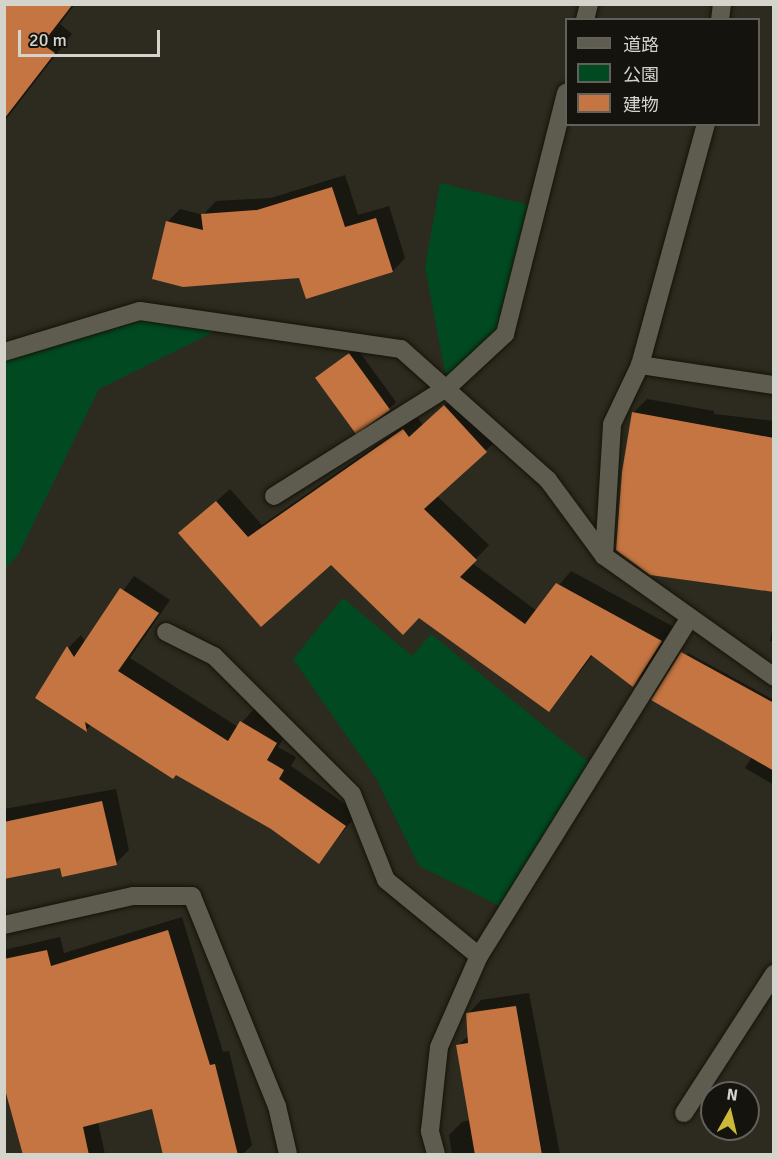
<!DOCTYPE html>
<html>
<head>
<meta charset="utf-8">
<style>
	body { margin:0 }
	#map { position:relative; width:778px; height:1159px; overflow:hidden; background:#2d2b1f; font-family:Signika,"Noto Sans JP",sans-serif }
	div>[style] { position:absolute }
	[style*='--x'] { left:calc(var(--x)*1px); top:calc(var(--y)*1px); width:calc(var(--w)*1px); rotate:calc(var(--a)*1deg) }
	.green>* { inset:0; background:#014a21 }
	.shadow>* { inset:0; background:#0007 }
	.building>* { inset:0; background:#c57541; transform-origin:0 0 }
	.roads { filter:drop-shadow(0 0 2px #151309) drop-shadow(0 0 2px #151309) }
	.minor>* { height:18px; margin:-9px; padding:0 9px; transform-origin:9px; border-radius:9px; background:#5e5b4f }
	span { translate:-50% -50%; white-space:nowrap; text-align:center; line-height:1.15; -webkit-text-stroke:6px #14130e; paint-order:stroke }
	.frame { position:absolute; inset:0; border:6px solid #d4d3cc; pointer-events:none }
	.legend { position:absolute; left:565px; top:18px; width:195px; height:108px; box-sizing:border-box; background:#14130e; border:2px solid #61605a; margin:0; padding:8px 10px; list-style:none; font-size:18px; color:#d4d3cc }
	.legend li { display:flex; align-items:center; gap:12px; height:30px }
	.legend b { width:30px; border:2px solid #61605a }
	.north { position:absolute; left:700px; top:1081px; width:60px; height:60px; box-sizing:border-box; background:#14130e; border:2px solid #61605a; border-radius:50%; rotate:8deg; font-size:16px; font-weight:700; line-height:24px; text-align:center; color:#d4d3cc }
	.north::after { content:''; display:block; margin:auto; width:21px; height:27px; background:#ccb939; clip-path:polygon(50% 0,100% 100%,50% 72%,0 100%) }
	.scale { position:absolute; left:18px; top:30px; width:142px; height:27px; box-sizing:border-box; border:3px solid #d4d3cc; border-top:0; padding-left:8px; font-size:18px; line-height:21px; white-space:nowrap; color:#d4d3cc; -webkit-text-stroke:4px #14130e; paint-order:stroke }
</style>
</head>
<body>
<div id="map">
	<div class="green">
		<div style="clip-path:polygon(440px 183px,538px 207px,505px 334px,448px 387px,425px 268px)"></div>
		<div style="clip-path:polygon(140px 311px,230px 324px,99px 389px,18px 555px,5px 569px,5px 352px)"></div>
		<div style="clip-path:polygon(343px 598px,412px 656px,431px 634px,596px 768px,508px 910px,419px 866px,376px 778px,293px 659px)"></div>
	</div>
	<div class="shadow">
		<div style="clip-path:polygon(4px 4px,75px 4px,60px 24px,72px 34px,4px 122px)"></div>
		<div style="clip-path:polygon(345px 175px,358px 215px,389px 206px,405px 258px,393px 271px,301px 277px,167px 222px,180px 209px,203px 215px,216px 201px,271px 198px)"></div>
		<div style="clip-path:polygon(356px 347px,396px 402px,389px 409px,317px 377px)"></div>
		<div style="clip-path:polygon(458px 393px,499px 438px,437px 496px,489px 545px,472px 563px,537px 611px,571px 571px,674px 627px,646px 672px,633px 685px,593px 655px,549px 711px,419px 616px,331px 563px,181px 533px,230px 489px,262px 525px,417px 417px,423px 425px)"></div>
		<div style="clip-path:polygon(647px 399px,714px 411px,714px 414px,774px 421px,774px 591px,633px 413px)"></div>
		<div style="clip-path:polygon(134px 576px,170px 600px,130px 658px,238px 727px,254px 709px,289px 730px,278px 747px,296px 757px,291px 766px,358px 813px,319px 862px,272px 828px,91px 725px,86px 730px,37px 698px,69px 647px,81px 635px,85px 642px)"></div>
		<div style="clip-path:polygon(774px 620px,774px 641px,770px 641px)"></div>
		<div style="clip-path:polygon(688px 653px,774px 700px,774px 785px,745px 768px,752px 757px,675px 666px)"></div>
		<div style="clip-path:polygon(116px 789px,129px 850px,116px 863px,61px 867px,4px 877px,4px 809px)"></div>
		<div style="clip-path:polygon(182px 917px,223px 1052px,229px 1051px,252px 1145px,243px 1154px,165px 1154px,153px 1107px,98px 1122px,105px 1154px,31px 1154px,4px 1051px,4px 950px,60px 937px,64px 953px)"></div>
		<div style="clip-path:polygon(529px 993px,560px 1154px,452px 1154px,449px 1135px,462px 1122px,471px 1120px,458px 1046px,469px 1035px,468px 1014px,481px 1000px)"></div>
	</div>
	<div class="building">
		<div style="clip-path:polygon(4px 4px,73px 4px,42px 44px,55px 53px,4px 119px)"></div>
		<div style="clip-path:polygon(332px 187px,345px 227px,376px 218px,393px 272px,306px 299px,299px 278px,183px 287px,152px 279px,166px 221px,203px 230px,201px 214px,257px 210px)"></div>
		<div style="left:349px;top:353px;width:70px;height:42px;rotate:54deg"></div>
		<div style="clip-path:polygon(444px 405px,487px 452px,424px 509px,477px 560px,460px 577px,525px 624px,556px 583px,662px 641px,633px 687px,591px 655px,549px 712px,419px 618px,403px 635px,331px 565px,261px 627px,178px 533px,216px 501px,248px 537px,403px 429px,409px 437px)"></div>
		<div style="clip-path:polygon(632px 412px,774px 438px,774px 592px,650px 575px,616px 550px,622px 472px)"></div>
		<div style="clip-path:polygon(120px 588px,159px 613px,118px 671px,228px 741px,240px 721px,277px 743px,267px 760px,284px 770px,279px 779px,346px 826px,319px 864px,271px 829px,176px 775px,173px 779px,85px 722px,87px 732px,35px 698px,67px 646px,74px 657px)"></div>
		<div style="clip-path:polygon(681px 652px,774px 703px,774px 771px,651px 700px)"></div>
		<div style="clip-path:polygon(102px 801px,117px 865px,62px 877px,60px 868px,4px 879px,4px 822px)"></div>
		<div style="clip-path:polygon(168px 930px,210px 1065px,215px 1064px,238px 1155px,163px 1155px,152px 1109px,83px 1127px,89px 1155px,23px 1155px,4px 1086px,4px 959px,47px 950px,51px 966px)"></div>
		<div style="clip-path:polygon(516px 1006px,542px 1155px,475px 1155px,456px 1045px,468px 1043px,466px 1013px)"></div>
	</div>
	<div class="roads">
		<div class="minor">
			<div style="--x:585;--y:20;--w:16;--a:-76"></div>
			<div style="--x:720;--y:20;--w:16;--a:-83"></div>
			<div style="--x:4;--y:352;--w:142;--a:-16.8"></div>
			<div style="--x:140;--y:311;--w:264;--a:8.3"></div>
			<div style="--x:401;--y:349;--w:197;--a:41.7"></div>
			<div style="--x:548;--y:480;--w:94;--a:53.6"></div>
			<div style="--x:604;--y:556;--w:209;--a:35.4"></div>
			<div style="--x:640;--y:365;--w:250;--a:-74.7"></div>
			<div style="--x:274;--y:496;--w:205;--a:-32.1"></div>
			<div style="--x:448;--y:387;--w:78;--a:-42.9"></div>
			<div style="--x:505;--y:334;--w:249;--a:-75.8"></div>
			<div style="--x:604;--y:556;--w:132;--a:-86.5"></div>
			<div style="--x:612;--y:424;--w:65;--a:-64.6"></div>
			<div style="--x:640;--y:365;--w:135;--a:8.5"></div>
			<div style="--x:166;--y:632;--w:54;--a:26.6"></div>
			<div style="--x:214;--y:656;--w:195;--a:45"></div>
			<div style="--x:352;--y:794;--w:92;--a:68.4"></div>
			<div style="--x:386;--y:880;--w:120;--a:39.3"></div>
			<div style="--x:4;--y:925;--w:132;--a:-12.7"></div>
			<div style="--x:133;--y:896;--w:59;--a:0"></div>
			<div style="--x:192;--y:896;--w:227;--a:68"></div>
			<div style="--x:277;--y:1106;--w:49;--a:77.1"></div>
			<div style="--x:684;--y:1113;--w:166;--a:-57.1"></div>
			<div style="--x:436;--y:1154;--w:24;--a:-105"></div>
			<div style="--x:430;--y:1131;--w:84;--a:-83.9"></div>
			<div style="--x:439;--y:1047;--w:99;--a:-66.3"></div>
			<div style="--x:479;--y:956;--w:396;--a:-58.1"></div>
		</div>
	</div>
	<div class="frame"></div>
	<ul class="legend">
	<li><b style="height:8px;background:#5e5b4f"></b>道路</li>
	<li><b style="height:16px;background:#014a21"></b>公園</li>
	<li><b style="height:16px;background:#c57541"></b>建物</li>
	</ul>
	<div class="north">N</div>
	<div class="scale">20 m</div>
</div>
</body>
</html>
